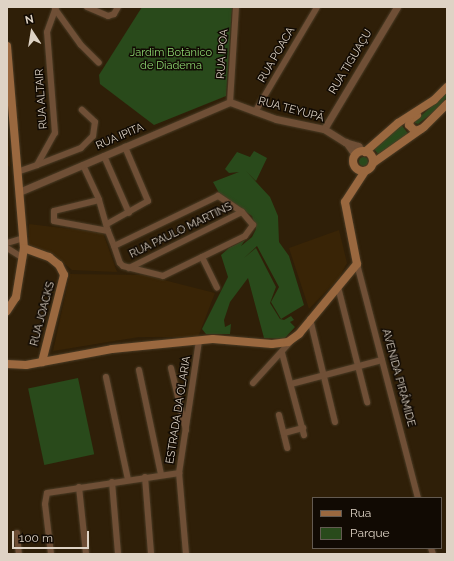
<!DOCTYPE html>
<html>
<head>
<meta charset="utf-8">
<style>
	body { margin:0 }
	#map { position:relative; width:454px; height:561px; overflow:hidden; background:#2f1f08; font-family:Raleway,sans-serif }
	div>[style] { position:absolute }
	[style*='--x'] { left:calc(var(--x)*1px); top:calc(var(--y)*1px); width:calc(var(--w)*1px); rotate:calc(var(--a)*1deg) }
	.built>* { inset:0; background:#392406 }
	.green>* { inset:0; background:#294a1b; transform-origin:0 0 }
	.round { border-radius:50% }
	.roads { filter:drop-shadow(0 0 1px #4b3c26) drop-shadow(0 0 1px #4b3c26) }
	.minor>* { height:6px; margin:-3px; padding:0 3px; transform-origin:3px; border-radius:3px; background:#6f4f36 }
	.tertiary>* { height:7px; margin:-3.5px; padding:0 3.5px; transform-origin:3.5px; border-radius:3.5px; background:#6f4f36 }
	.secondary>* { height:8px; margin:-4px; padding:0 4px; transform-origin:4px; border-radius:4px; background:#9a683f }
	.secondary>.ring { margin:-4px; padding:0; box-sizing:content-box; background:none; border:8px solid #9a683f; border-radius:50% }
	span { translate:-50% -50%; white-space:nowrap; text-align:center; line-height:1.15; -webkit-text-stroke:3px #110a03; paint-order:stroke }
	.park-label { font-size:11px; color:#8dd871 }
	.street-label { font-size:11px; color:#ded3c5 }
	.frame { position:absolute; inset:0; border:8px solid #ded3c5; pointer-events:none }
	.legend { position:absolute; left:312px; top:497px; width:130px; height:52px; box-sizing:border-box; background:#110a03; border:1px solid #635a51; margin:0; padding:5px 7px; list-style:none; font-size:12px; color:#ded3c5 }
	.legend li { display:flex; align-items:center; gap:8px; height:20px }
	.legend b { width:20px; border:1px solid #635a51 }
	.north { position:absolute; left:12px; top:12px; width:40px; height:40px; -webkit-text-stroke:3px #110a03; paint-order:stroke; rotate:348deg; font-size:11px; font-weight:700; line-height:16px; text-align:center; color:#ded3c5 }
	.north::after { content:''; display:block; margin:auto; width:14px; height:18px; background:#ded3c5; clip-path:polygon(50% 0,100% 100%,50% 72%,0 100%) }
	.scale { position:absolute; left:12px; top:531px; width:77px; height:18px; box-sizing:border-box; border:2px solid #ded3c5; border-top:0; padding-left:5px; font-size:12px; line-height:14px; white-space:nowrap; color:#ded3c5; -webkit-text-stroke:3px #110a03; paint-order:stroke }
</style>
</head>
<body>
<div id="map">
	<div class="built">
		<div style="clip-path:polygon(7px 114px,10px 167px,7px 165px)"></div>
		<div style="clip-path:polygon(29px 224px,103px 233px,117px 272px,72px 270px,53px 254px,29px 245px)"></div>
		<div style="clip-path:polygon(339px 230px,347px 263px,339px 278px,309px 309px,289px 248px)"></div>
		<div style="clip-path:polygon(70px 274px,144px 275px,215px 293px,198px 337px,139px 337px,53px 351px)"></div>
	</div>
	<div class="green">
		<div style="clip-path:polygon(142px 7px,232px 7px,226px 96px,154px 125px,100px 84px,99px 75px)"></div>
		<div style="clip-path:polygon(447px 93px,447px 97px,436px 110px,418px 124px,415px 123px,415px 121px)"></div>
		<div style="clip-path:polygon(401px 124px,409px 135px,378px 154px,374px 149px)"></div>
		<div style="clip-path:polygon(254px 151px,267px 158px,256px 181px,246px 171px,270px 197px,278px 216px,279px 242px,289px 256px,304px 305px,281px 319px,271px 302px,279px 287px,257px 246px,244px 258px,256px 248px,276px 287px,270px 303px,280px 319px,284px 320px,291px 316px,294px 320px,290px 322px,295px 327px,284px 339px,264px 338px,248px 278px,230px 302px,224px 320px,225px 327px,231px 324px,230px 334px,206px 334px,202px 329px,228px 277px,221px 255px,229px 248px,245px 240px,241px 246px,252px 237px,256px 229px,252px 216px,219px 193px,213px 182px,239px 172px,229px 173px,225px 169px,237px 152px,250px 157px)"></div>
		<div class="round" style="left:358.5px;top:156.5px;width:9px;height:9px"></div>
		<div style="left:78px;top:378px;width:78px;height:51px;rotate:78deg"></div>
	</div>
	<div class="roads">
		<div class="minor">
			<div style="--x:87;--y:7;--w:23;--a:23"></div>
			<div style="--x:108;--y:16;--w:6;--a:-18"></div>
			<div style="--x:114;--y:14;--w:8;--a:-60"></div>
			<div style="--x:55;--y:9;--w:44;--a:54.2"></div>
			<div style="--x:81;--y:45;--w:25;--a:45"></div>
			<div style="--x:230;--y:102;--w:95;--a:-86.4"></div>
			<div style="--x:255;--y:112;--w:122;--a:-59.4"></div>
			<div style="--x:104;--y:156;--w:62;--a:66.3"></div>
			<div style="--x:37;--y:165;--w:47;--a:-21.1"></div>
			<div style="--x:81;--y:148;--w:17;--a:-45"></div>
			<div style="--x:93;--y:136;--w:14;--a:-82"></div>
			<div style="--x:95;--y:122;--w:18;--a:-137"></div>
			<div style="--x:83;--y:165;--w:38;--a:65"></div>
			<div style="--x:99;--y:200;--w:32;--a:74"></div>
			<div style="--x:108;--y:231;--w:16;--a:68"></div>
			<div style="--x:114;--y:246;--w:18;--a:71"></div>
			<div style="--x:120;--y:263;--w:4;--a:45"></div>
			<div style="--x:123;--y:266;--w:41;--a:14"></div>
			<div style="--x:163;--y:276;--w:91;--a:-26"></div>
			<div style="--x:245;--y:236;--w:14;--a:-54"></div>
			<div style="--x:253;--y:225;--w:17;--a:-130"></div>
			<div style="--x:242;--y:212;--w:29;--a:-146"></div>
			<div style="--x:218;--y:196;--w:115;--a:154.3"></div>
			<div style="--x:17;--y:172;--w:21;--a:-19"></div>
			<div style="--x:37;--y:165;--w:37;--a:-61"></div>
			<div style="--x:55;--y:133;--w:101;--a:-94.5"></div>
			<div style="--x:47;--y:32;--w:27;--a:-70"></div>
			<div style="--x:99;--y:200;--w:46;--a:166.3"></div>
			<div style="--x:54;--y:211;--w:10;--a:90"></div>
			<div style="--x:54;--y:221;--w:55;--a:10.5"></div>
			<div style="--x:107;--y:224;--w:47;--a:-29.3"></div>
			<div style="--x:148;--y:201;--w:59;--a:-113.1"></div>
			<div style="--x:7;--y:243;--w:17;--a:-17"></div>
			<div style="--x:7;--y:248;--w:19;--a:32"></div>
			<div style="--x:202;--y:257;--w:34;--a:64"></div>
			<div style="--x:357;--y:264;--w:242;--a:75.4"></div>
			<div style="--x:129;--y:268;--w:126;--a:-26.4"></div>
			<div style="--x:338;--y:287;--w:119;--a:75.8"></div>
			<div style="--x:310;--y:319;--w:106;--a:76.4"></div>
			<div style="--x:282;--y:353;--w:85;--a:75"></div>
			<div style="--x:171;--y:368;--w:64;--a:76.4"></div>
			<div style="--x:139;--y:370;--w:106;--a:78.1"></div>
			<div style="--x:106;--y:377;--w:105;--a:77.9"></div>
			<div style="--x:253;--y:383;--w:58;--a:-47.8"></div>
			<div style="--x:291;--y:384;--w:94;--a:-14.8"></div>
			<div style="--x:279;--y:415;--w:34;--a:76"></div>
			<div style="--x:284;--y:433;--w:20;--a:-15"></div>
			<div style="--x:145;--y:477;--w:77;--a:85.5"></div>
			<div style="--x:112;--y:482;--w:72;--a:85.2"></div>
			<div style="--x:79;--y:487;--w:67;--a:84"></div>
			<div style="--x:17;--y:533;--w:21;--a:85"></div>
			<div style="--x:431;--y:548;--w:6;--a:72"></div>
			<div style="--x:51;--y:554;--w:50;--a:-96.8"></div>
			<div style="--x:45;--y:504;--w:11;--a:-80"></div>
			<div style="--x:47;--y:493;--w:134;--a:-8.6"></div>
			<div style="--x:186;--y:554;--w:81;--a:-94.9"></div>
			<div style="--x:179;--y:473;--w:134;--a:-81.4"></div>
		</div>
		<div class="tertiary">
			<div style="--x:324;--y:129;--w:142;--a:-59.1"></div>
			<div style="--x:346;--y:142;--w:16;--a:55"></div>
			<div style="--x:19;--y:192;--w:229;--a:-23.1"></div>
			<div style="--x:230;--y:102;--w:49;--a:20.3"></div>
			<div style="--x:276;--y:119;--w:49;--a:11.8"></div>
			<div style="--x:324;--y:129;--w:25;--a:32"></div>
			<div style="--x:345;--y:142;--w:14;--a:17"></div>
			<div style="--x:358;--y:146;--w:6;--a:51"></div>
		</div>
		<div class="secondary">
			<div style="--x:7;--y:46;--w:203;--a:85.2"></div>
			<div style="--x:24;--y:248;--w:50;--a:99.3"></div>
			<div style="--x:16;--y:297;--w:17;--a:123"></div>
			<div style="--x:417;--y:115;--w:9;--a:144"></div>
			<div style="--x:410;--y:120;--w:5;--a:101"></div>
			<div style="--x:409;--y:125;--w:8;--a:45"></div>
			<div style="--x:415;--y:131;--w:6;--a:-18"></div>
			<div class="ring" style="left:353px;top:151px;width:12px;height:12px"></div>
			<div style="--x:365;--y:152;--w:44;--a:-41.3"></div>
			<div style="--x:398;--y:123;--w:43;--a:-32.6"></div>
			<div style="--x:434;--y:100;--w:18;--a:-45"></div>
			<div style="--x:373;--y:163;--w:62;--a:-35.2"></div>
			<div style="--x:424;--y:127;--w:33;--a:-45"></div>
			<div style="--x:24;--y:248;--w:27;--a:20"></div>
			<div style="--x:49;--y:257;--w:13;--a:39"></div>
			<div style="--x:59;--y:265;--w:11;--a:63"></div>
			<div style="--x:64;--y:275;--w:90;--a:104.2"></div>
			<div style="--x:7;--y:364;--w:19;--a:3"></div>
			<div style="--x:26;--y:365;--w:87;--a:-10.5"></div>
			<div style="--x:112;--y:349;--w:101;--a:-5.7"></div>
			<div style="--x:213;--y:339;--w:59;--a:4.8"></div>
			<div style="--x:272;--y:344;--w:16;--a:-7"></div>
			<div style="--x:288;--y:342;--w:14;--a:-36"></div>
			<div style="--x:299;--y:334;--w:91;--a:-50.4"></div>
			<div style="--x:357;--y:264;--w:63;--a:-101"></div>
			<div style="--x:345;--y:202;--w:37;--a:-57"></div>
		</div>
	</div>
	<div class="park-label">
		<span style="left:171px;top:60px">Jardim Botânico<br>de Diadema</span>
	</div>
	<div class="street-label">
		<span style="left:223px;top:54px;rotate:-86deg">RUA IPOA</span>
		<span style="left:277px;top:55px;rotate:-60deg">RUA POACA</span>
		<span style="left:351px;top:62px;rotate:-59deg">RUA TIGUAÇU</span>
		<span style="left:42px;top:99px;rotate:-94deg">RUA ALTAIR</span>
		<span style="left:291px;top:110px;rotate:15deg">RUA TEYUPÃ</span>
		<span style="left:120px;top:137px;rotate:-23deg">RUA IPITA</span>
		<span style="left:181px;top:231px;rotate:-26deg">RUA PAULO MARTINS</span>
		<span style="left:43px;top:314px;rotate:-75deg">RUA JOACKS</span>
		<span style="left:398px;top:378px;rotate:75deg">AVENIDA PIRÂMIDE</span>
		<span style="left:179px;top:410px;rotate:-81deg">ESTRADA DA OLARIA</span>
	</div>
	<div class="frame"></div>
	<ul class="legend">
	<li><b style="height:5px;background:#9a683f"></b>Rua</li>
	<li><b style="height:11px;background:#294a1b"></b>Parque</li>
	</ul>
	<div class="north">N</div>
	<div class="scale">100 m</div>
</div>
</body>
</html>
